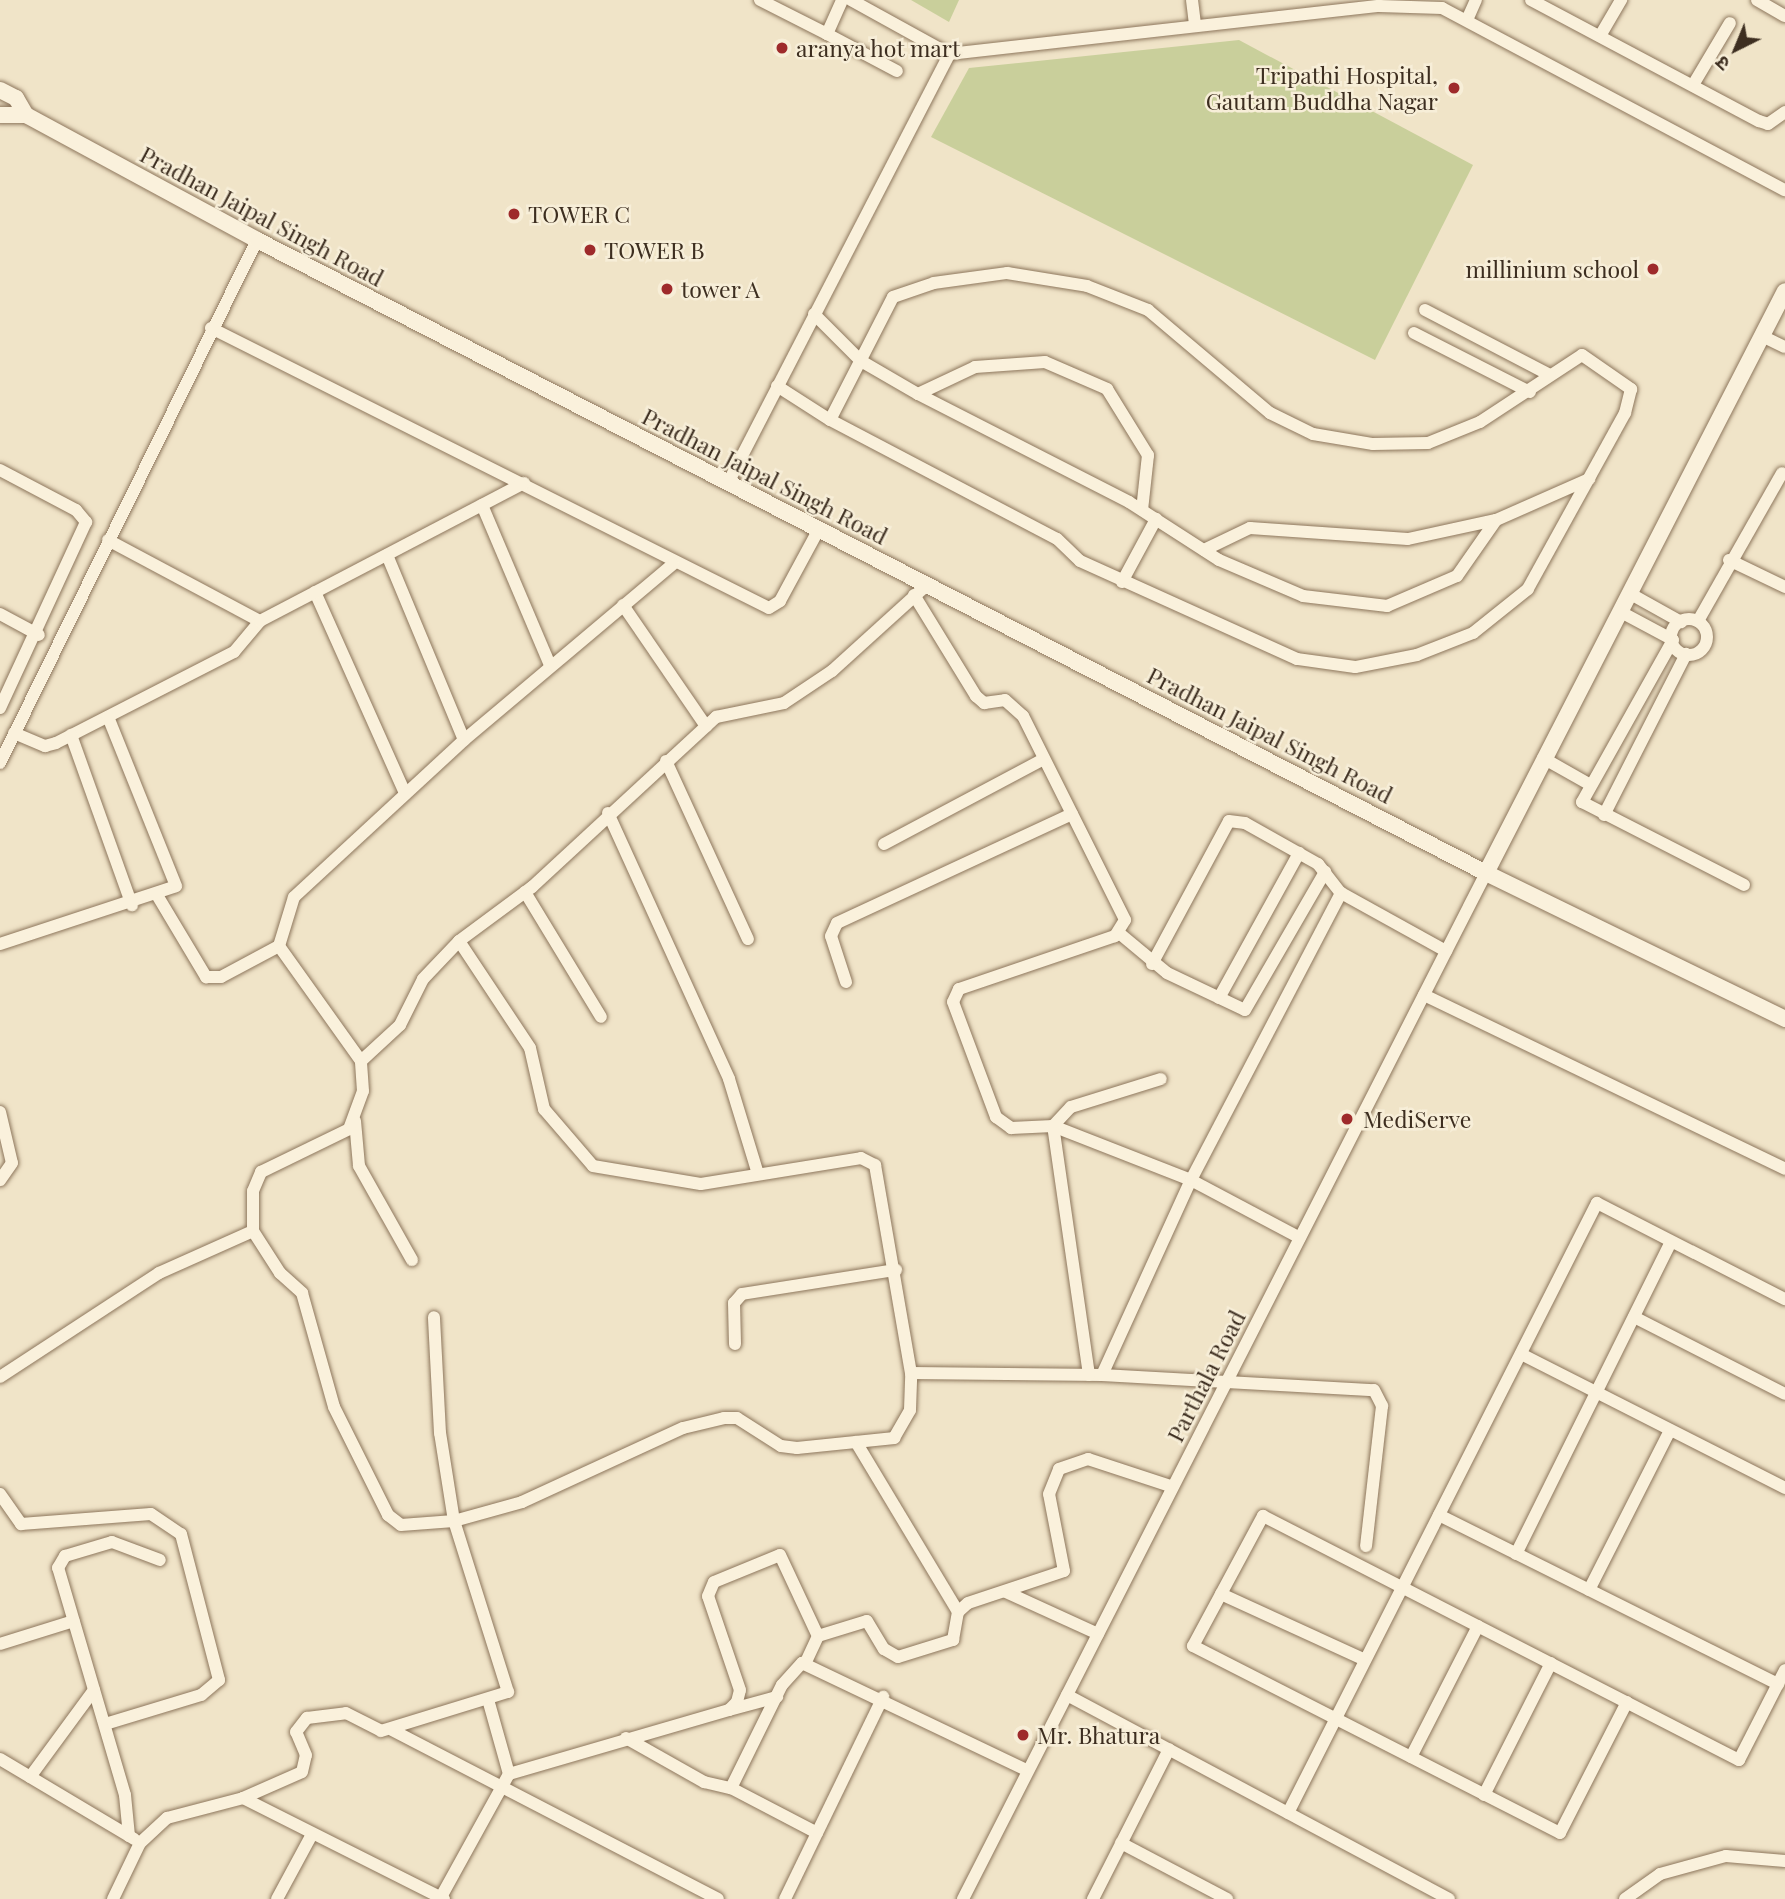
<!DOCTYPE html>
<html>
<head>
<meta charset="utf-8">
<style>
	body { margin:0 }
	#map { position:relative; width:1785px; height:1899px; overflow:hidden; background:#f0e4c8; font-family:"Playfair Display","Noto Sans Devanagari",serif }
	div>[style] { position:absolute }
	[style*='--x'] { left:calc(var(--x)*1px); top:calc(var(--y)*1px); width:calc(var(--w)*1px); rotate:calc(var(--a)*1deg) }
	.green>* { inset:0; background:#c9cf9b }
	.roads { filter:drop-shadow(0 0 2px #8d765c) drop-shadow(0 0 2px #8d765c) }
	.minor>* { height:12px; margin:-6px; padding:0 6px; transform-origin:6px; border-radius:6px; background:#faf1dc }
	.minor>.ring { margin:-6px; padding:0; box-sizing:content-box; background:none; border:12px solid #faf1dc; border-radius:50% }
	.tertiary>* { height:16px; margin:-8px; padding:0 8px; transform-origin:8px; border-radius:8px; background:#faf1dc }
	.dots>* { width:19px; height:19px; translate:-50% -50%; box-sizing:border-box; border:4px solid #f7eed8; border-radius:50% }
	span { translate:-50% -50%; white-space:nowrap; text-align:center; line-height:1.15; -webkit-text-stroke:5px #f7eed8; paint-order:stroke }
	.poi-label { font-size:23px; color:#3d2e20 }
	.left { translate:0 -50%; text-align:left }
	.right { translate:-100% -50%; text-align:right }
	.street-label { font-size:23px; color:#3d2e20 }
	.north { position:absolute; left:1701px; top:14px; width:70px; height:70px; -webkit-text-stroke:5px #f7eed8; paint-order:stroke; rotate:223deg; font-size:19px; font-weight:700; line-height:28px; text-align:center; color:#3d2e20 }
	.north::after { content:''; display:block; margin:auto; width:24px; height:32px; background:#3d2e20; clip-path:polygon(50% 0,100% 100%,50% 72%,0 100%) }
</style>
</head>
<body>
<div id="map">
	<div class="green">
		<div style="clip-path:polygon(911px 0,959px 0,949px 22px)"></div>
		<div style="clip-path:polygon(1239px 40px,1473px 165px,1375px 360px,931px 137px,969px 68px)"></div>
	</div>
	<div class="roads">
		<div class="minor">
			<div style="--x:760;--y:0;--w:75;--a:26.9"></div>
			<div style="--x:827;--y:34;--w:37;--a:-66"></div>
			<div style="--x:851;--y:0;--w:112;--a:28.9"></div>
			<div style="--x:949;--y:54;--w:433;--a:-6.4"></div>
			<div style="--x:1379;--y:6;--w:63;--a:1.8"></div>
			<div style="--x:1442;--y:8;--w:388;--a:28"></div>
			<div style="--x:1192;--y:0;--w:25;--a:83"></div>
			<div style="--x:1531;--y:0;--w:258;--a:28"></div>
			<div style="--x:1759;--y:121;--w:9;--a:18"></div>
			<div style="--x:1768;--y:124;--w:21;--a:-35"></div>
			<div style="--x:1757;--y:0;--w:32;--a:30"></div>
			<div style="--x:1467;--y:20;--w:22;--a:-66"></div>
			<div style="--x:827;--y:34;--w:79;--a:27.9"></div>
			<div style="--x:1600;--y:36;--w:42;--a:-59.7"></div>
			<div style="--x:1693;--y:85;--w:72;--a:-59.2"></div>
			<div style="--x:1007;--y:273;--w:81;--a:9.2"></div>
			<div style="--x:1087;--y:286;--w:66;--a:21.5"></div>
			<div style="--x:1148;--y:310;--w:160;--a:40.2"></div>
			<div style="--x:1270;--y:413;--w:48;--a:26"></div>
			<div style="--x:1313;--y:434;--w:61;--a:9.5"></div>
			<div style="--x:1373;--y:444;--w:55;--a:-1"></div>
			<div style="--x:1428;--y:443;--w:56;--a:-22"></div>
			<div style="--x:1480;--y:422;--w:122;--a:-33.3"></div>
			<div style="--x:1582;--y:355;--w:60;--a:34.8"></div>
			<div style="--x:1631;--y:389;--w:25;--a:104"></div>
			<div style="--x:1625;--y:413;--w:201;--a:118.9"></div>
			<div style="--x:1528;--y:589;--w:70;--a:141.3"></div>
			<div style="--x:1473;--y:633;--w:60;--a:158.6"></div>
			<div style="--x:1417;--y:655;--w:63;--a:169"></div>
			<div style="--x:1355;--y:667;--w:59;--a:-172.1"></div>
			<div style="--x:1297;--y:659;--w:238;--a:-155.7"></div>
			<div style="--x:1080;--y:561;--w:32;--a:-136"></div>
			<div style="--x:1057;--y:539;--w:256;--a:-152.3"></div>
			<div style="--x:830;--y:420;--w:138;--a:-62.9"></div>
			<div style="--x:893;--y:297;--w:43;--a:-18.9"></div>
			<div style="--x:934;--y:283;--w:74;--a:-7.8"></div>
			<div style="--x:1425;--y:310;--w:141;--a:27.5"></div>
			<div style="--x:814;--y:314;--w:66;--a:45"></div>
			<div style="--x:861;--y:361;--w:66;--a:30.1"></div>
			<div style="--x:918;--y:394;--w:237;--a:27.1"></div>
			<div style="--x:1129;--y:502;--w:107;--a:32.8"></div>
			<div style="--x:1219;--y:560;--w:91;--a:23.2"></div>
			<div style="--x:1303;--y:596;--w:85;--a:6.8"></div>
			<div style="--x:1387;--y:606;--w:76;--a:-23.2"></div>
			<div style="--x:1457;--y:576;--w:68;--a:-55.1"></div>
			<div style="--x:1496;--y:520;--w:102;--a:-23.8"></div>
			<div style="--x:211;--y:328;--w:624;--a:26.65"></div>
			<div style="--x:769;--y:608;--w:13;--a:-32"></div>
			<div style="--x:780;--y:601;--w:82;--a:-61.6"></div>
			<div style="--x:1414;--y:333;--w:130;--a:27"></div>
			<div style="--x:1762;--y:336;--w:25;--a:26"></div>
			<div style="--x:777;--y:386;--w:63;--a:32.7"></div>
			<div style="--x:918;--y:394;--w:63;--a:-25.3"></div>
			<div style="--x:975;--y:367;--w:70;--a:-4.1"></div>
			<div style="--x:1045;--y:362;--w:68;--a:23.5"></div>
			<div style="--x:1107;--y:389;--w:78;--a:58.2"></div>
			<div style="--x:1148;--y:455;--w:55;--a:96.2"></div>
			<div style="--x:0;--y:470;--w:86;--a:27.8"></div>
			<div style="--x:76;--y:510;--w:16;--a:50"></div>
			<div style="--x:86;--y:522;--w:205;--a:114.8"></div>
			<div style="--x:728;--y:483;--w:483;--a:-62.7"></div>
			<div style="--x:482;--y:505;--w:174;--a:67"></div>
			<div style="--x:108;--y:540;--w:172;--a:28.1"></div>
			<div style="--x:1204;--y:550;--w:51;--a:-25.6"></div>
			<div style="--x:1250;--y:528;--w:158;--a:4"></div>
			<div style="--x:1408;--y:539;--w:90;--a:-12.2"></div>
			<div style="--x:387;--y:555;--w:200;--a:67.4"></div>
			<div style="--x:1729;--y:560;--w:62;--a:25.7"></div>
			<div style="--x:1122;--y:582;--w:72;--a:-61.6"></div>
			<div style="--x:315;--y:592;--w:220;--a:65.9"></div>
			<div style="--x:1629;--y:593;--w:60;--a:29.1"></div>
			<div style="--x:914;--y:595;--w:119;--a:58.5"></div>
			<div style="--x:976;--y:696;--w:11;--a:41"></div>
			<div style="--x:984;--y:703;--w:21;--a:-8"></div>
			<div style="--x:1005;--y:700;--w:24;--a:42"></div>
			<div style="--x:1023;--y:716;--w:228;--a:63.4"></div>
			<div style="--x:1125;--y:920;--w:19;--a:122"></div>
			<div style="--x:1115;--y:936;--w:165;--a:161.2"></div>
			<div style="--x:959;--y:989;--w:14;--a:115"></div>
			<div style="--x:953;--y:1002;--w:123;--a:69.5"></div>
			<div style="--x:996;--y:1117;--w:19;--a:36"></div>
			<div style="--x:1011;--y:1128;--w:42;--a:-2.7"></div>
			<div style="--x:1053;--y:1126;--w:148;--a:21.4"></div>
			<div style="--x:1191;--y:1180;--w:123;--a:28"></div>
			<div style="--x:623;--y:605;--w:147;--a:55.6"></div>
			<div style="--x:1619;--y:611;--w:61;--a:28.2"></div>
			<div style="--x:1673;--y:640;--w:186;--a:119.3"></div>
			<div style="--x:1582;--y:802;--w:182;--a:27.1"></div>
			<div style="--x:0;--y:614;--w:44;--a:28.3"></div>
			<div class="ring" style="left:1671px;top:619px;width:24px;height:24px"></div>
			<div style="--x:1698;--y:621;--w:170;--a:-60.4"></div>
			<div style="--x:14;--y:733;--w:34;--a:23"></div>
			<div style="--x:45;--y:746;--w:11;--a:-15"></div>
			<div style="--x:56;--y:743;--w:200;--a:-27.1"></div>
			<div style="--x:234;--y:652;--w:40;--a:-50"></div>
			<div style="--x:260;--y:621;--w:298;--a:-27.6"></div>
			<div style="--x:71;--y:735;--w:181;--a:70.3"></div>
			<div style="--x:1543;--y:758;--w:53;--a:29.5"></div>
			<div style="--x:666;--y:761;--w:196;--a:65.3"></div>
			<div style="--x:0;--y:763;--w:583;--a:-63.83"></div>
			<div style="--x:608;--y:813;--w:292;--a:65.5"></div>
			<div style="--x:729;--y:1079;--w:99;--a:73"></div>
			<div style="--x:1604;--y:815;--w:181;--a:-63"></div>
			<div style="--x:884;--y:844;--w:181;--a:-28"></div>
			<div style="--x:525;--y:892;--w:146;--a:58.7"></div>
			<div style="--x:157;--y:895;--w:96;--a:59.1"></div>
			<div style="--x:206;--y:977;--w:15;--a:0"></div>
			<div style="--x:221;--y:977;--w:66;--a:-28.1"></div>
			<div style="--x:1119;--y:933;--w:62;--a:39.8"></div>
			<div style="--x:1167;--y:973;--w:86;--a:25.4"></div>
			<div style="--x:1245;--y:1010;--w:160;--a:-59.9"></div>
			<div style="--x:459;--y:941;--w:128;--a:56.4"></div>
			<div style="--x:530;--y:1048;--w:63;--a:77.1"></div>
			<div style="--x:544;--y:1109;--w:75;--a:49.3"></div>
			<div style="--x:593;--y:1166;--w:109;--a:9.5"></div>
			<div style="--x:701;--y:1184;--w:162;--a:-9.2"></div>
			<div style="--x:861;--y:1158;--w:16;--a:27"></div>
			<div style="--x:875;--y:1165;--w:211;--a:80.2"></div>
			<div style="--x:0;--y:944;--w:185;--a:-18.2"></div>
			<div style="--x:176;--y:886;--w:182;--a:-111.9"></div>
			<div style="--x:1152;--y:964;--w:162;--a:-61.7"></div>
			<div style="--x:1229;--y:821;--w:16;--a:7"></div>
			<div style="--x:1245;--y:823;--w:84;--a:29.3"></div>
			<div style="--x:1318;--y:864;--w:37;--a:52"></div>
			<div style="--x:846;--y:982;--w:48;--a:-108.1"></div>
			<div style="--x:831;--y:936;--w:14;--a:-65"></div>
			<div style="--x:837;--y:923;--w:259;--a:-24.9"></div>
			<div style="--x:1424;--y:995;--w:401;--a:25.7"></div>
			<div style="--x:1219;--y:998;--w:166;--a:-61.1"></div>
			<div style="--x:361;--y:1061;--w:141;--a:-125.5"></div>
			<div style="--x:279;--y:946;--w:51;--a:-73"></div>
			<div style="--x:294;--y:897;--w:231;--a:-42.7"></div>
			<div style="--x:464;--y:740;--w:273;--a:-40.1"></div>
			<div style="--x:0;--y:1112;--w:52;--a:76.8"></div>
			<div style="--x:12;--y:1163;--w:21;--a:125"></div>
			<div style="--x:355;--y:1121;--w:45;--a:84.9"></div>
			<div style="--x:359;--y:1166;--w:108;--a:60.6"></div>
			<div style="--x:253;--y:1231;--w:50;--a:57.3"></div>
			<div style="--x:280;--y:1273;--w:30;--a:42"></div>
			<div style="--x:302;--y:1293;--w:118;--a:74.3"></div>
			<div style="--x:334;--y:1407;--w:121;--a:63.4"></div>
			<div style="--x:388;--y:1515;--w:16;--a:38"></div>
			<div style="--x:401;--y:1525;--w:53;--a:-4.3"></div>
			<div style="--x:454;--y:1521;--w:71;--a:-15.6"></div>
			<div style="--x:522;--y:1502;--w:177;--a:-24.7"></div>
			<div style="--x:683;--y:1428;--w:42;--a:-13.7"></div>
			<div style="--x:724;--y:1418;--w:13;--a:0"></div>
			<div style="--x:737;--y:1418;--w:52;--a:32.5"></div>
			<div style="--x:781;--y:1446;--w:16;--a:7"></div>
			<div style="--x:797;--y:1448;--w:98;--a:-5.9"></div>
			<div style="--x:894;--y:1438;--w:32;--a:-60"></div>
			<div style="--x:910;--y:1410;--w:37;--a:-88"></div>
			<div style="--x:911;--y:1373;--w:191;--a:0.6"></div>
			<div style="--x:1102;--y:1375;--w:272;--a:3.2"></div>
			<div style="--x:1374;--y:1390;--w:18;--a:63"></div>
			<div style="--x:1382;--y:1406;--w:141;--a:96.5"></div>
			<div style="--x:1634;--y:1317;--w:169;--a:27"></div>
			<div style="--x:735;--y:1344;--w:41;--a:-91.4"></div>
			<div style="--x:734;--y:1303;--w:12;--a:-48"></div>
			<div style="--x:742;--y:1294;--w:156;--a:-8.9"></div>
			<div style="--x:1521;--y:1354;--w:296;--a:26.9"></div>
			<div style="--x:1089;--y:1375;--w:252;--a:-98.2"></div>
			<div style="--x:1053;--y:1126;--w:26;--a:-47"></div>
			<div style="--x:1071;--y:1107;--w:94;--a:-17.3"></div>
			<div style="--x:1102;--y:1375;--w:214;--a:-65.5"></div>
			<div style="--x:1191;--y:1180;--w:324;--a:-62.4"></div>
			<div style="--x:1341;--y:893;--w:120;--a:28.9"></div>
			<div style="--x:0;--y:1377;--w:190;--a:-33.2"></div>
			<div style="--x:159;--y:1273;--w:103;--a:-24.1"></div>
			<div style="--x:253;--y:1231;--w:40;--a:-90"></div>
			<div style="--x:253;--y:1191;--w:21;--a:-67"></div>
			<div style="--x:261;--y:1172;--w:98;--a:-26"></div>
			<div style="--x:349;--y:1129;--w:40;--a:-69.8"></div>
			<div style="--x:363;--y:1091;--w:30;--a:-94"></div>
			<div style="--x:361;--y:1061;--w:53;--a:-42.7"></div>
			<div style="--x:400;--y:1025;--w:51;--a:-63.4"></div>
			<div style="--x:423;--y:979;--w:52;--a:-46.5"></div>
			<div style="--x:459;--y:941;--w:91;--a:-36.5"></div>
			<div style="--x:532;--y:887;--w:251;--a:-42.7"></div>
			<div style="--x:716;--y:717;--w:69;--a:-11.6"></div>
			<div style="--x:784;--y:703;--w:58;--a:-33.7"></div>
			<div style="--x:832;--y:671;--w:128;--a:-42.2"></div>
			<div style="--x:856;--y:1442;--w:198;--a:59"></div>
			<div style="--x:0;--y:1494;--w:37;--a:55"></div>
			<div style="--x:21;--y:1524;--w:130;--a:-4.4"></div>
			<div style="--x:151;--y:1514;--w:36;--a:34"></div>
			<div style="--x:181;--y:1534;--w:151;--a:75.4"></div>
			<div style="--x:219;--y:1680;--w:23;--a:140"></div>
			<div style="--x:201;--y:1695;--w:100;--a:163.2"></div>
			<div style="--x:1439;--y:1515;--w:379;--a:26.5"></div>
			<div style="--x:1516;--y:1554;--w:348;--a:-63.6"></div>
			<div style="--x:1589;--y:1590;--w:179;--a:-63.1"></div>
			<div style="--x:1006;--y:1592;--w:101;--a:24.5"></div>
			<div style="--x:1221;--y:1594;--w:158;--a:24.6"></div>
			<div style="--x:0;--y:1644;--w:77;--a:-17.3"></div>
			<div style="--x:805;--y:1664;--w:31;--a:-65"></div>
			<div style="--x:1067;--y:1695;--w:433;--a:28.1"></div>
			<div style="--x:1627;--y:1702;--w:147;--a:117.1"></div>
			<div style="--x:1560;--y:1833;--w:412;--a:-153"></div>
			<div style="--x:1193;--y:1646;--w:148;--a:-61.7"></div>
			<div style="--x:1263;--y:1516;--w:535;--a:27.14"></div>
			<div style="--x:1739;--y:1760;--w:101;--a:-62.9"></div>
			<div style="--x:489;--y:1703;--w:74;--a:74.3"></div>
			<div style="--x:729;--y:1710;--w:50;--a:-15.2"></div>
			<div style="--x:392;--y:1730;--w:367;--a:27.4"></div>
			<div style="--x:626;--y:1738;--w:90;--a:29.4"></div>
			<div style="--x:704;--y:1782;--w:28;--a:13"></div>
			<div style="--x:731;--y:1788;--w:115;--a:-63.7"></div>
			<div style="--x:782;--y:1685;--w:30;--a:-48"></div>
			<div style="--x:802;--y:1663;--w:250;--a:25.5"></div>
			<div style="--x:1411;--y:1757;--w:147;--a:-62.9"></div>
			<div style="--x:0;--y:1759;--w:156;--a:30.8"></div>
			<div style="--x:30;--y:1777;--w:108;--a:-53.7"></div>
			<div style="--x:731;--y:1788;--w:97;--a:27.6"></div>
			<div style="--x:1484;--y:1795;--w:148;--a:-63.1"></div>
			<div style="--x:243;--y:1798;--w:225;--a:26.7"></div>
			<div style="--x:1288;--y:1813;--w:684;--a:-63.14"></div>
			<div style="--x:1597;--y:1203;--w:211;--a:27.1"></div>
			<div style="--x:129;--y:1836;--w:41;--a:-95.6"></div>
			<div style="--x:125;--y:1795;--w:237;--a:-106.4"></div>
			<div style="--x:58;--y:1568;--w:14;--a:-60"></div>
			<div style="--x:65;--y:1556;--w:49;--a:-16.6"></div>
			<div style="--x:112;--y:1542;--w:51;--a:20.6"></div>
			<div style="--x:1121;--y:1843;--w:120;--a:27.8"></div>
			<div style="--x:441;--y:1897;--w:141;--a:-61.1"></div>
			<div style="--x:509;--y:1774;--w:229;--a:-16.2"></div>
			<div style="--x:729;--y:1710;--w:11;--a:-45"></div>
			<div style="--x:737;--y:1702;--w:12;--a:-76"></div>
			<div style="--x:740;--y:1690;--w:99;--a:-108.8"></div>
			<div style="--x:708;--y:1596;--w:15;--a:-67"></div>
			<div style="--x:714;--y:1582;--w:71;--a:-22.2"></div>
			<div style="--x:780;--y:1555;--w:89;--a:64.9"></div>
			<div style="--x:818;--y:1636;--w:51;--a:-17"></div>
			<div style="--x:867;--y:1621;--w:33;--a:59"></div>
			<div style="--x:884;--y:1649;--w:16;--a:30"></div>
			<div style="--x:898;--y:1657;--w:58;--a:-17.2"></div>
			<div style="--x:953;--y:1640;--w:28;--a:-80"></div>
			<div style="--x:958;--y:1612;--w:13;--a:-42"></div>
			<div style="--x:968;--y:1603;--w:101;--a:-18.4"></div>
			<div style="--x:1064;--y:1571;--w:78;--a:-101"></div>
			<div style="--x:1049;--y:1494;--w:27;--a:-68"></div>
			<div style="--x:1059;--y:1469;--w:31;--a:-19"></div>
			<div style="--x:1088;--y:1459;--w:89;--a:18.2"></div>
			<div style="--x:113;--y:1899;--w:62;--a:-64.3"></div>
			<div style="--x:140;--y:1843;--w:37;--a:-43"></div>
			<div style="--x:167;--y:1818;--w:79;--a:-14.7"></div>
			<div style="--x:243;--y:1798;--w:64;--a:-23.8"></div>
			<div style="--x:302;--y:1772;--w:17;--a:-77"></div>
			<div style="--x:306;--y:1755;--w:25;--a:-113"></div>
			<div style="--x:296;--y:1732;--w:18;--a:-52"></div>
			<div style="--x:307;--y:1718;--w:39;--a:-7"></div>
			<div style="--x:346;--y:1713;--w:39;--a:27"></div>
			<div style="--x:381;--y:1731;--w:133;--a:-17.1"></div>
			<div style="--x:508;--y:1692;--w:179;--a:-107.5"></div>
			<div style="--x:454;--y:1521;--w:89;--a:-99"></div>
			<div style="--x:440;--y:1433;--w:116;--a:-93"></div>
			<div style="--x:277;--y:1899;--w:72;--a:-61.6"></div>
			<div style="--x:785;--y:1899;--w:225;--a:-64.1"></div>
			<div style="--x:963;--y:1899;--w:1152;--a:-62.99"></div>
			<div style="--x:1093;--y:1899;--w:168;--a:-63.1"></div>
			<div style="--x:1625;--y:1899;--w:43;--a:-35.5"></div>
			<div style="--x:1660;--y:1874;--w:68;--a:-15.3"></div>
			<div style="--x:1726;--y:1856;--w:59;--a:4.8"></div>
		</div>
		<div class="tertiary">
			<div style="--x:0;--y:90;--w:18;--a:27"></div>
			<div style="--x:16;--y:98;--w:20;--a:60"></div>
			<div style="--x:26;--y:115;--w:263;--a:28.4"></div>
			<div style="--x:257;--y:240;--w:1382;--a:27.25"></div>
			<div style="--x:1486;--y:873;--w:333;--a:26"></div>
			<div style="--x:0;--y:115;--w:26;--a:0"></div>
			<div style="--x:1486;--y:873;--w:654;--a:-62.81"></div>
		</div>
	</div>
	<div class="dots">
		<div style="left:782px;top:48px;background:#9e2a2b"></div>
		<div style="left:1454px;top:88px;background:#9e2a2b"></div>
		<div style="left:514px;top:214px;background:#9e2a2b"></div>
		<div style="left:590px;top:250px;background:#9e2a2b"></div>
		<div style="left:1653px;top:269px;background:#9e2a2b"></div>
		<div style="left:667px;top:289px;background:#9e2a2b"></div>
		<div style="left:1347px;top:1119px;background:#9e2a2b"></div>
		<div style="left:1023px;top:1735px;background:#9e2a2b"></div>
	</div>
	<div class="poi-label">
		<span class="left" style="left:796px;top:48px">aranya hot mart</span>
		<span class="right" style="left:1438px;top:88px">Tripathi Hospital,<br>Gautam Buddha Nagar</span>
		<span class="left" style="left:528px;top:214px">TOWER C</span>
		<span class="left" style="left:604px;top:250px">TOWER B</span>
		<span class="right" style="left:1639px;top:269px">millinium school</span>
		<span class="left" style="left:681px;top:289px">tower A</span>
		<span class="left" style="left:1363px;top:1119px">MediServe</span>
		<span class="left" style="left:1037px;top:1735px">Mr. Bhatura</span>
	</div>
	<div class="street-label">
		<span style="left:262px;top:216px;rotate:28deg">Pradhan Jaipal Singh Road</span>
		<span style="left:765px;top:476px;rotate:27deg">Pradhan Jaipal Singh Road</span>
		<span style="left:1270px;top:735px;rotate:27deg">Pradhan Jaipal Singh Road</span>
		<span style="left:1206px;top:1376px;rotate:-63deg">Parthala Road</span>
	</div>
	<div class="north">उ</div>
</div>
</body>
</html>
